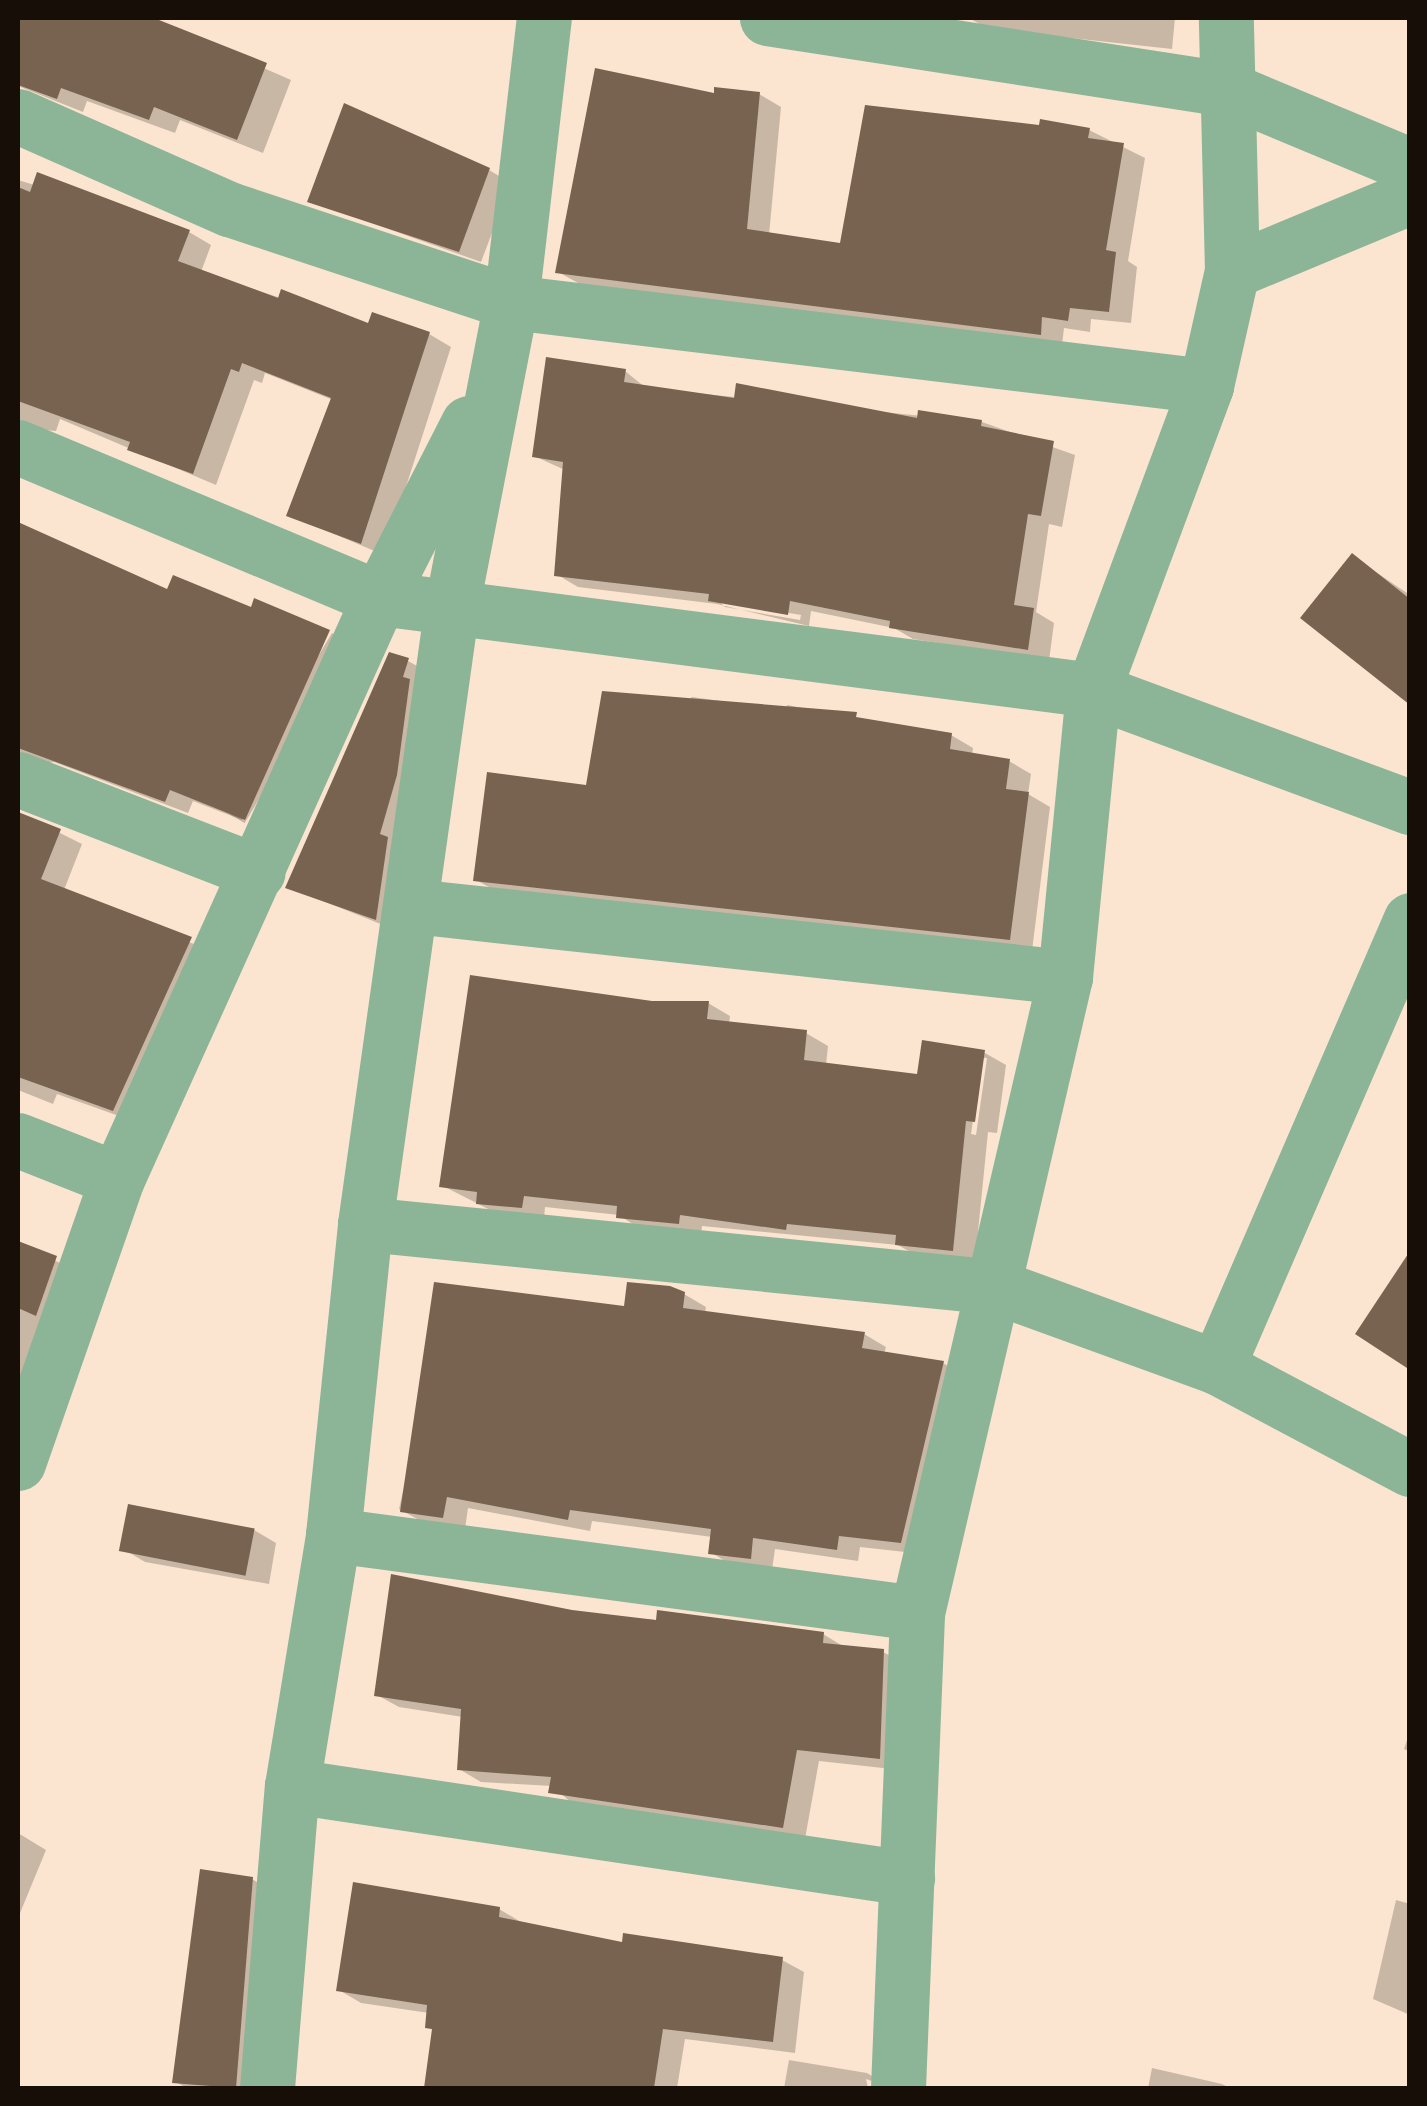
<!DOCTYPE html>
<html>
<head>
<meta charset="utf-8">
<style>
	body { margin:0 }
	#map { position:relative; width:1427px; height:2106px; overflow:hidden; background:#fce5d0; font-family:Commissioner,sans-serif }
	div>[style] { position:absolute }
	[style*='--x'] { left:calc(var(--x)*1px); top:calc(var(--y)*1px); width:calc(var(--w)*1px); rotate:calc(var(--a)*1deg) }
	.shadow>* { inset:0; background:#0003; transform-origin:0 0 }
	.building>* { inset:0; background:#776350; transform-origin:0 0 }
	.minor>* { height:55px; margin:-27.5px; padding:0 27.5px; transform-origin:27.5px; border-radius:27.5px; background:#8cb597 }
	span { translate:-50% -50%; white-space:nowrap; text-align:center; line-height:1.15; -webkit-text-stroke:8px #fce5d0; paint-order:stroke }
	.frame { position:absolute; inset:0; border:20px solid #160e07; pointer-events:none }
</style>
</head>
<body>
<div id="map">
	<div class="shadow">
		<div style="clip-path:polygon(18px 18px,150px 18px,291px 80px,263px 153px,180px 120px,175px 133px,87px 101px,83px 112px,18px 86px)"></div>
		<div style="clip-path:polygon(969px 18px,1175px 18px,1172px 49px,988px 29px)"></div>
		<div style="clip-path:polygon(759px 94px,781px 107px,769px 235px,843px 246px,1041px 128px,1089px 130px,1145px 158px,1128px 261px,1137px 267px,1131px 323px,1091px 319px,1090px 332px,1064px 328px,1062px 345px,580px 284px,558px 272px,716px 96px)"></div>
		<div style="clip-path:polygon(489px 170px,511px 183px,481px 262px,310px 201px)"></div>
		<div style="clip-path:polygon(18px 180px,189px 232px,211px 245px,201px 272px,369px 327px,429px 334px,451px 347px,384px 555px,289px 515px,333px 400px,265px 373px,262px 383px,254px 380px,216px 485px,60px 419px,56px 431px,18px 428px)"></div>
		<div style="clip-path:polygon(evenodd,625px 371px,646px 388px,982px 422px,1075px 455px,1062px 527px,1049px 524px,1036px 612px,1054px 623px,1049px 661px,913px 639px,894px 628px,811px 611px,809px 626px,717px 604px,578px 587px,556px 574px,565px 470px,534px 456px,625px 371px,719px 601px,801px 615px,800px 620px,725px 607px,719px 601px)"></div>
		<div style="clip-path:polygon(18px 525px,169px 592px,327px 631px,242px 820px,193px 801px,188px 813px,54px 762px,20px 767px,18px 775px)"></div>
		<div style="clip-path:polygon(1352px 556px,1410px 595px,1410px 702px)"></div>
		<div style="left:332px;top:633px;width:23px;height:208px;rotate:31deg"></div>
		<div style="clip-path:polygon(408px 661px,430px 673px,398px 931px,288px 887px)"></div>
		<div style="clip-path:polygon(692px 697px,786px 710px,787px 705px,951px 735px,973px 748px,972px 755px,1009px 761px,1031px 774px,1028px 794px,1050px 807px,1032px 951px,498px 892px,476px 880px)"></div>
		<div style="clip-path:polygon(18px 812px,82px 844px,64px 890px,213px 952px,136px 1122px,57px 1094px,53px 1104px,18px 1090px)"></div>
		<div style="clip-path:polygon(evenodd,708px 1003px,730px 1016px,729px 1024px,806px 1033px,828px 1046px,826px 1065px,919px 1077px,985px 1053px,1006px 1065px,997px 1133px,988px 1132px,975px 1262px,919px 1257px,898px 1245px,702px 1226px,701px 1235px,640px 1229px,619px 1215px,545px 1207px,544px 1219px,500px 1215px,441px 1185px,652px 1004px,708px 1003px,982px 1058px,987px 1058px,976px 1135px,971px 1134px,982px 1058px)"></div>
		<div style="clip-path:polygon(18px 1244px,78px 1271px,18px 1431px)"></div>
		<div style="clip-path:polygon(684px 1294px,706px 1307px,705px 1313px,864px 1334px,886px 1347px,884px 1354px,943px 1363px,964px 1376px,923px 1554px,860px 1547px,858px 1561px,775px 1549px,772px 1570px,732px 1565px,710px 1552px,712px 1537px,592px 1521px,590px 1531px,468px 1508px,465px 1529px,421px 1521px,399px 1509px,424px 1397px,626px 1309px)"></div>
		<div style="clip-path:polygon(254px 1530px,276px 1543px,269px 1584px,145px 1562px,123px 1549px)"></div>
		<div style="clip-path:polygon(572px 1613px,823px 1634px,846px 1648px,883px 1652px,905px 1664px,901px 1770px,819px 1761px,805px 1839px,573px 1804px,552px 1786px,481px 1782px,459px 1769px,463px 1717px,399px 1707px,377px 1695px)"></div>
		<div style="clip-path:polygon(1410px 1731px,1410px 1752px,1404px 1749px)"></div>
		<div style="clip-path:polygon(18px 1833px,46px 1850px,18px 1918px)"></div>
		<div style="clip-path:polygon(252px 1879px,274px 1892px,260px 2088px,187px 2088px,174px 2081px)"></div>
		<div style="clip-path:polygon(1396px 1900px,1410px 1904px,1410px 2015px,1373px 1999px)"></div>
		<div style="clip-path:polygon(499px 1909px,521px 1922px,624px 1945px,782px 1960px,804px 1972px,795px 2053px,685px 2039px,677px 2088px,426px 2088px,435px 2031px,427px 2027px,429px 2013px,361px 2003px,339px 1990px)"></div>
		<div style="clip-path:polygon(789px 2060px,867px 2073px,891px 2088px,866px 2079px,868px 2088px,784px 2088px)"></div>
		<div style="clip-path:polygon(1152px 2068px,1222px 2084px,1230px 2088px,1148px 2088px)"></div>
	</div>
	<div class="building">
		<div style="clip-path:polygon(18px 18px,154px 18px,267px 63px,237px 140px,154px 107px,149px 120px,61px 88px,57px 99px,18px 85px)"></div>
		<div style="clip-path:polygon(595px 68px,714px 93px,714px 87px,760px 92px,747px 229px,840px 243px,865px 105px,1039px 125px,1040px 119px,1090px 128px,1088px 138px,1124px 143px,1106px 250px,1116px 252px,1109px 312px,1070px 308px,1068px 321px,1042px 317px,1041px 335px,555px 273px)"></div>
		<div style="clip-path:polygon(344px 103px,490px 168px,459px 252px,307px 202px)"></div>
		<div style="clip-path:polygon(37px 172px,190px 230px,178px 261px,278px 298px,281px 289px,368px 323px,372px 312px,430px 332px,361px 544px,286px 516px,331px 398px,242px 363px,239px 372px,231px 369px,193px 474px,127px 450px,130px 442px,18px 401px,18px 187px,30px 192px)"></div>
		<div style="clip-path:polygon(546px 357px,626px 369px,624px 382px,734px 398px,736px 383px,917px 418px,918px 410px,982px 420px,981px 426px,1054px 441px,1041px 516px,1028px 514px,1014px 605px,1034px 608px,1028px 650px,889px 628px,890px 621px,790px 601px,788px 615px,708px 601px,709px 594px,554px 576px,563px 462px,532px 457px)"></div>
		<div style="clip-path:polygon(18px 522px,167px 589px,173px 575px,251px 607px,254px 598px,330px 630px,245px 820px,170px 790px,165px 802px,18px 748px)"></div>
		<div style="clip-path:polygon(1352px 553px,1410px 599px,1410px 705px,1300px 618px)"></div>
		<div style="clip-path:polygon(389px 652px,409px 658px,403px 677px,410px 679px,397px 775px,380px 834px,388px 837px,376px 920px,285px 888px)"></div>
		<div style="clip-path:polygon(602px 691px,857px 712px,856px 717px,952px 733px,950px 749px,1010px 759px,1006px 789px,1029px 792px,1010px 940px,473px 881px,487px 772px,586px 785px)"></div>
		<div style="clip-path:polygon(18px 812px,61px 829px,41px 879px,192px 937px,113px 1111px,18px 1077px)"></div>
		<div style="clip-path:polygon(470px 975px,652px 1001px,709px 1001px,707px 1019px,807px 1030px,804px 1060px,917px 1074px,922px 1040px,985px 1050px,975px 1122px,966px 1121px,953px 1251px,895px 1245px,896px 1235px,787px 1224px,786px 1230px,680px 1215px,679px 1224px,616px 1218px,617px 1206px,524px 1196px,522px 1208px,476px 1204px,477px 1192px,439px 1187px)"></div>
		<div style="clip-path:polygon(18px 1241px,57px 1256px,36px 1316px,18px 1308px)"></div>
		<div style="clip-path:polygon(1410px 1251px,1410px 1370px,1355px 1334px)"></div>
		<div style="clip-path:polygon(434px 1282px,624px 1306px,627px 1282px,670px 1286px,685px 1292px,683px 1308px,865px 1332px,862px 1348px,944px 1361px,901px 1543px,839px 1536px,837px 1550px,753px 1538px,751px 1559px,708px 1554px,711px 1529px,570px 1510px,568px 1520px,447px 1497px,443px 1518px,400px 1512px)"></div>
		<div style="left:128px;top:1504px;width:129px;height:48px;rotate:11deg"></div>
		<div style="clip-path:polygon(391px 1574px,572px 1610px,656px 1620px,657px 1610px,824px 1632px,823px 1643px,884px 1649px,880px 1759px,797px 1750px,783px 1828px,548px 1793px,551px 1777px,457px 1770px,461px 1709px,374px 1696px)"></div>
		<div style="clip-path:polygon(200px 1869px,253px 1877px,236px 2088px,172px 2083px)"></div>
		<div style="clip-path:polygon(353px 1882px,500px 1907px,499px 1917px,622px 1942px,623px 1933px,783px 1957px,773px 2042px,663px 2029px,654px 2088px,424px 2088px,432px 2029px,425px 2028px,427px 2005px,336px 1991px)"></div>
	</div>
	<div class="minor">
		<div style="--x:767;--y:18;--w:465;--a:8.8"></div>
		<div style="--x:1227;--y:89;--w:198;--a:22.6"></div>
		<div style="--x:18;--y:116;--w:231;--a:23.8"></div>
		<div style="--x:229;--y:209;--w:297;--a:18.3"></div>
		<div style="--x:511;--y:302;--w:700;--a:6.89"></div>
		<div style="--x:1232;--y:271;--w:193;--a:-22.6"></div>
		<div style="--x:18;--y:447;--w:391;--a:22.7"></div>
		<div style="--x:379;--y:598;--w:720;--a:7.34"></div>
		<div style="--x:1093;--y:690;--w:338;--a:20.3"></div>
		<div style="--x:18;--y:779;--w:257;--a:21.2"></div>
		<div style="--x:413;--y:906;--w:656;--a:6.21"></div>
		<div style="--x:18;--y:1140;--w:106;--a:21.5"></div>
		<div style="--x:365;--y:1224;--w:635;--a:5.69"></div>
		<div style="--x:997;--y:1287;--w:234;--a:20"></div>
		<div style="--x:1217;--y:1367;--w:218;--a:27.9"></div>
		<div style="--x:1217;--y:1367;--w:487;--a:-66.6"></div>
		<div style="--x:18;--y:1463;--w:301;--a:-70.8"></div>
		<div style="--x:117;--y:1179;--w:637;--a:-65.73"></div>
		<div style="--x:379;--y:598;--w:196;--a:-63"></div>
		<div style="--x:333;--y:1535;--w:589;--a:7.61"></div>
		<div style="--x:292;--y:1786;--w:622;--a:8.51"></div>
		<div style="--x:267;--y:2088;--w:303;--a:-85.3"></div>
		<div style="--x:292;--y:1786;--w:254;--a:-80.7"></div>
		<div style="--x:333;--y:1535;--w:313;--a:-84.1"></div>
		<div style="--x:365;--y:1224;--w:625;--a:-82"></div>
		<div style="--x:452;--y:605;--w:309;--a:-79"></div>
		<div style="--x:511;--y:302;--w:286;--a:-83.4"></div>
		<div style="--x:898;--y:2088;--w:475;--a:-87.7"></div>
		<div style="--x:917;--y:1613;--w:653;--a:-76.9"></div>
		<div style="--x:1065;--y:977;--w:288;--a:-84.4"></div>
		<div style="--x:1093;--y:690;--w:324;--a:-69.6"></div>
		<div style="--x:1206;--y:386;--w:118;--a:-77.3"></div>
		<div style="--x:1232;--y:271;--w:253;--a:-91.4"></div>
	</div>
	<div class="frame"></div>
</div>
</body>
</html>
